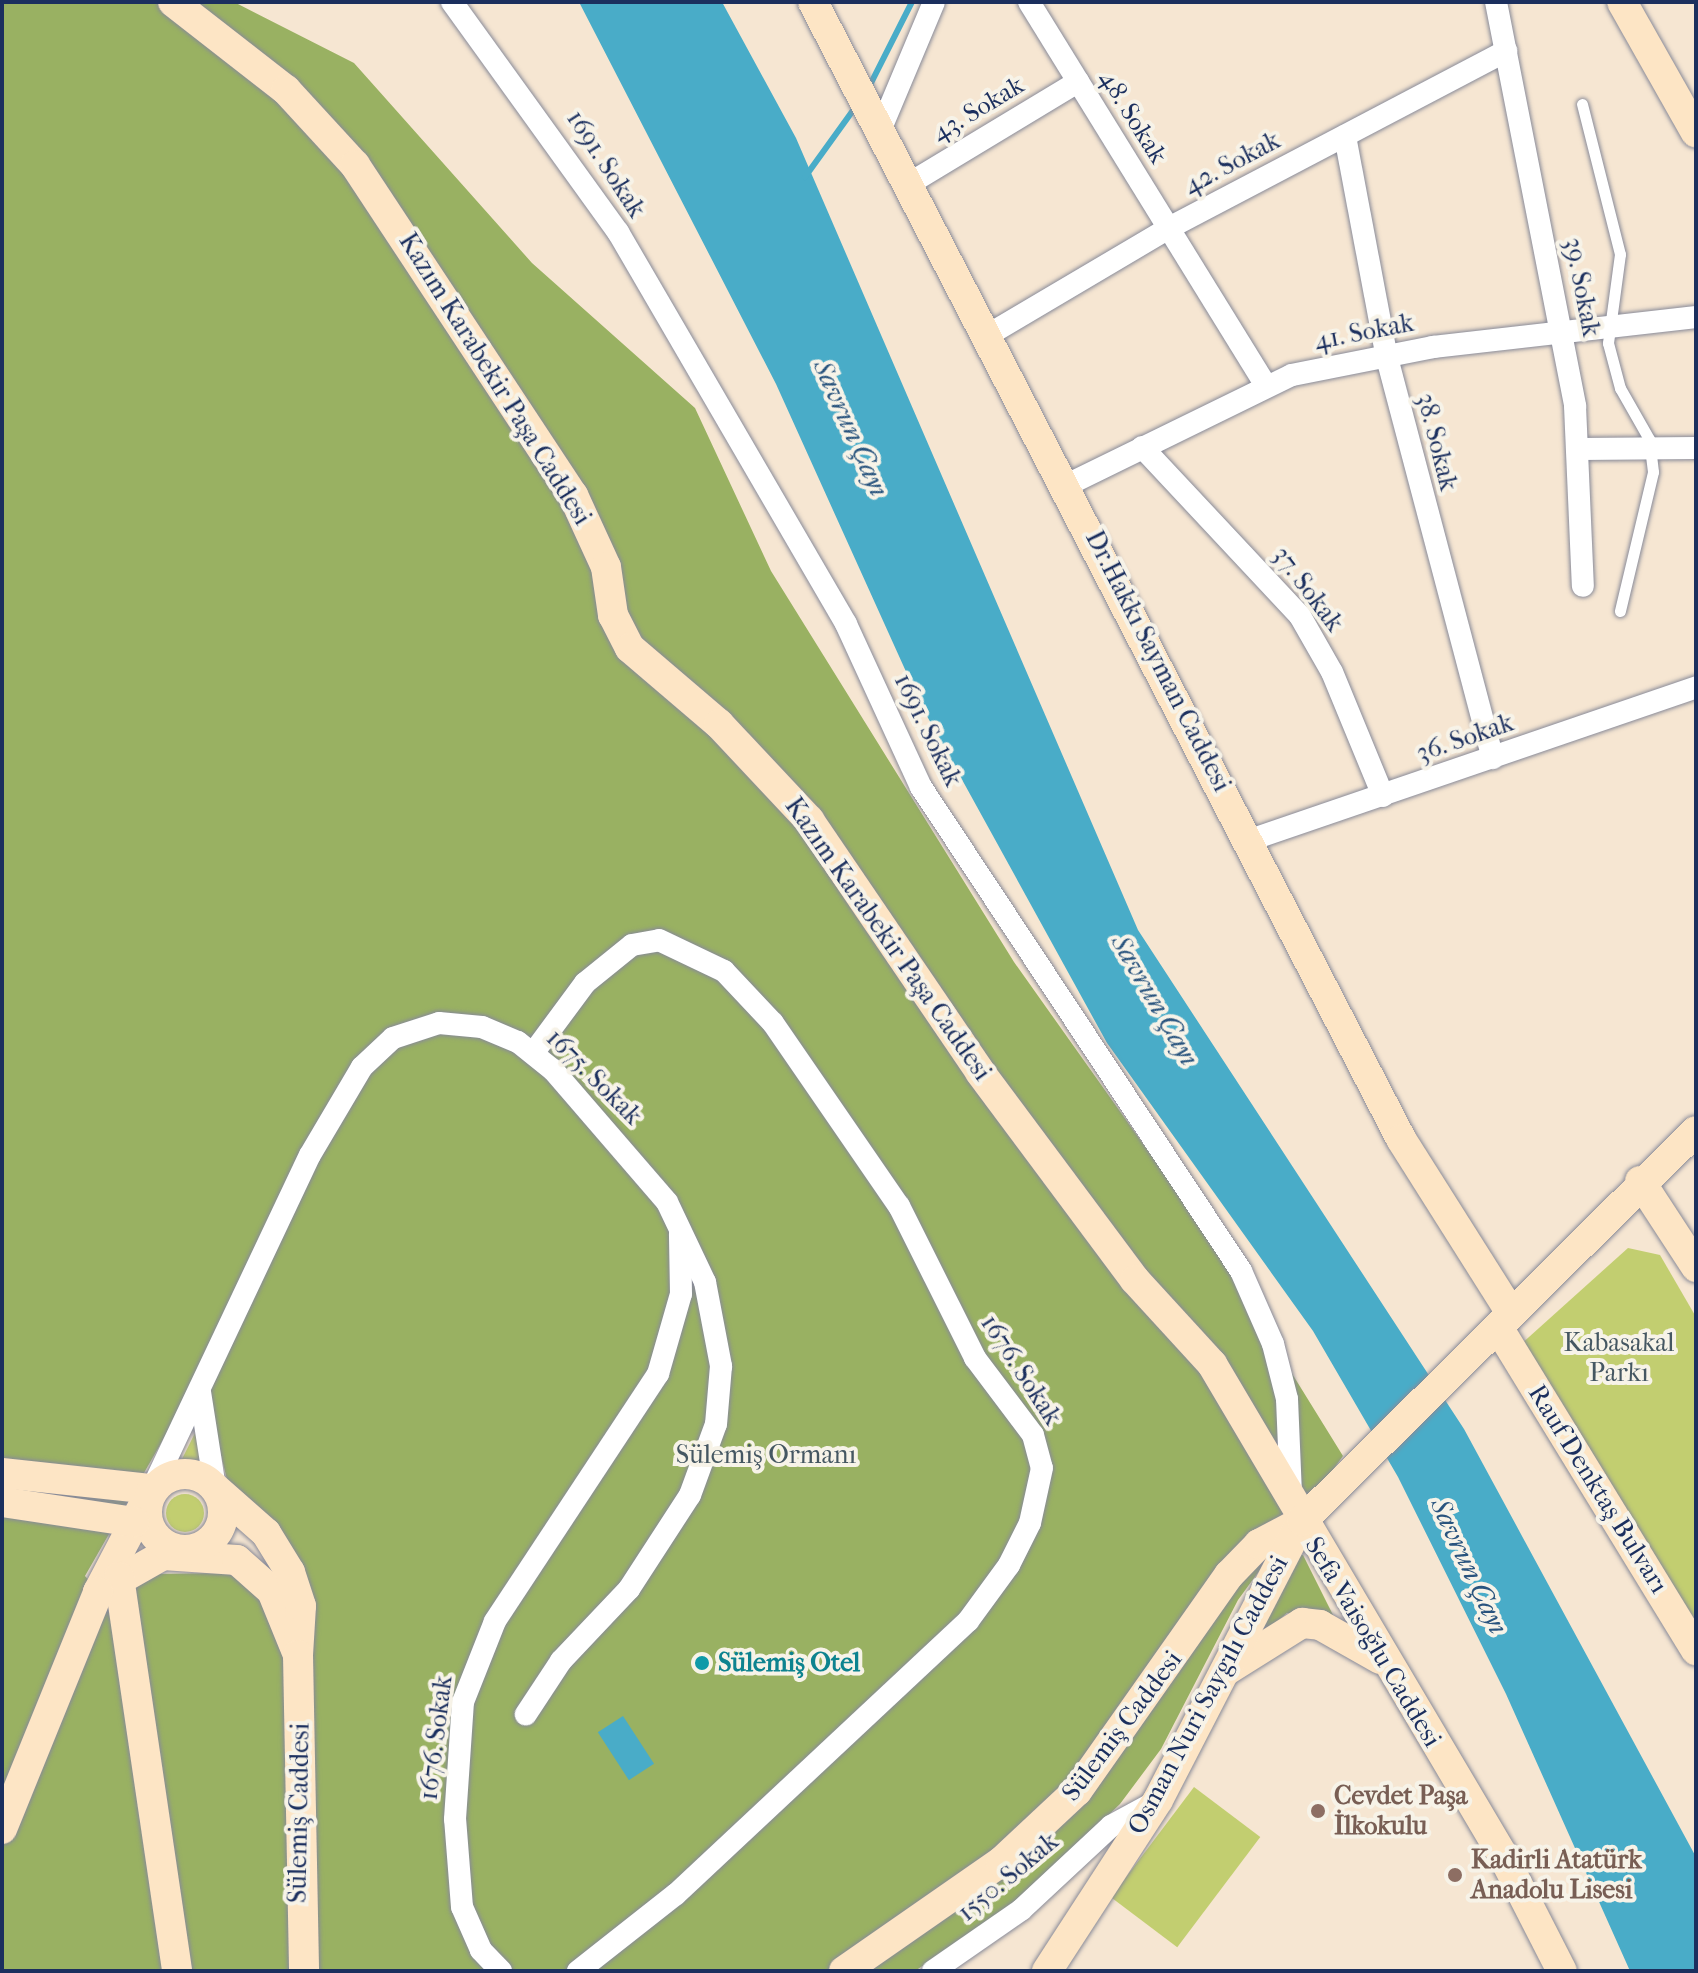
<!DOCTYPE html>
<html>
<head>
<meta charset="utf-8">
<style>
	body { margin:0 }
	#map { position:relative; width:1698px; height:1973px; overflow:hidden; background:#f6e6d2; font-family:"IM FELL French Canon",serif }
	div>[style] { position:absolute }
	[style*='--x'] { left:calc(var(--x)*1px); top:calc(var(--y)*1px); width:calc(var(--w)*1px); rotate:calc(var(--a)*1deg) }
	.green>* { inset:0; background:#c2ce70; transform-origin:0 0 }
	.round { border-radius:50% }
	.forest>* { inset:0; background:#99b162 }
	.water>* { inset:0; background:#49acc8; transform-origin:0 0 }
	.stream>* { height:6px; margin:-3px; padding:0 3px; transform-origin:3px; border-radius:3px; background:#49acc8 }
	.roads { filter:drop-shadow(0 0 2px #888a98) drop-shadow(0 0 2px #888a98) }
	.lane>* { height:11px; margin:-5.5px; padding:0 5.5px; transform-origin:5.5px; border-radius:5.5px; background:#fff }
	.street>* { height:22px; margin:-11px; padding:0 11px; transform-origin:11px; border-radius:11px; background:#fff }
	.secondary>* { height:30px; margin:-15px; padding:0 15px; transform-origin:15px; border-radius:15px; background:#fde5c5 }
	.secondary>.ring { margin:-15px; padding:0; box-sizing:content-box; background:none; border:30px solid #fde5c5; border-radius:50% }
	.dots>* { width:22px; height:22px; translate:-50% -50%; box-sizing:border-box; border:4px solid #f7f3e8; border-radius:50% }
	span { translate:-50% -50%; white-space:nowrap; text-align:center; line-height:1.15; -webkit-text-stroke:8px #f7f3e8; paint-order:stroke }
	.street-label { font-size:26px; color:#1b2f5e }
	.park-label { font-size:26px; color:#455762 }
	.culture-label { font-size:26px; color:#0d838f; font-weight:700 }
	.left { translate:0 -50%; text-align:left }
	.education-label { font-size:26px; color:#785e54; font-weight:700 }
	.water-label { font-size:28px; color:#29547e; font-style:italic }
	.frame { position:absolute; inset:0; border:4px solid #1b2f5e; pointer-events:none }
</style>
</head>
<body>
<div id="map">
	<div class="green">
		<div style="clip-path:polygon(1628px 1248px,1660px 1255px,1696px 1317px,1696px 1631px,1520px 1345px)"></div>
		<div style="clip-path:polygon(195px 1433px,205px 1470px,178px 1467px)"></div>
		<div class="round" style="left:166px;top:1494px;width:38px;height:38px"></div>
		<div style="left:1194px;top:1787px;width:83px;height:138px;rotate:37deg"></div>
	</div>
	<div class="forest">
		<div style="clip-path:polygon(evenodd,2px 2px,234px 2px,354px 63px,532px 263px,695px 408px,771px 571px,1014px 962px,1195px 1217px,1343px 1456px,1238px 1600px,1161px 1749px,1120px 1804px,1015px 1904px,915px 1971px,2px 1971px,2px 2px,180px 1410px,213px 1422px,229px 1488px,288px 1552px,260px 1591px,227px 1573px,151px 1574px,110px 1605px,85px 1576px,180px 1410px)"></div>
		<div style="clip-path:polygon(1303px 1555px,1335px 1619px,1287px 1613px,1252px 1643px,1294px 1556px)"></div>
	</div>
	<div class="water">
		<div style="clip-path:polygon(579px 2px,722px 2px,796px 138px,1138px 930px,1464px 1429px,1696px 1857px,1696px 1971px,1630px 1971px,1506px 1694px,1398px 1477px,1313px 1331px,1107px 1043px,922px 707px,776px 384px)"></div>
		<div style="left:623px;top:1716px;width:57px;height:30px;rotate:57deg"></div>
	</div>
	<div class="stream">
		<div style="--x:868;--y:89;--w:97;--a:-63.2"></div>
		<div style="--x:805;--y:177;--w:89;--a:-54.2"></div>
	</div>
	<div class="roads">
		<div class="lane">
			<div style="--x:1582;--y:104;--w:155;--a:75.8"></div>
			<div style="--x:1620;--y:254;--w:90;--a:97.7"></div>
			<div style="--x:1608;--y:343;--w:47;--a:75.1"></div>
			<div style="--x:1620;--y:388;--w:59;--a:60.4"></div>
			<div style="--x:1649;--y:439;--w:33;--a:83"></div>
			<div style="--x:1653;--y:472;--w:143;--a:103.4"></div>
		</div>
		<div class="street">
			<div style="--x:452;--y:2;--w:284;--a:54.2"></div>
			<div style="--x:618;--y:232;--w:453;--a:59.8"></div>
			<div style="--x:846;--y:624;--w:179;--a:65.3"></div>
			<div style="--x:921;--y:787;--w:580;--a:56.53"></div>
			<div style="--x:1241;--y:1271;--w:80;--a:66.3"></div>
			<div style="--x:1273;--y:1344;--w:57;--a:75.7"></div>
			<div style="--x:1287;--y:1399;--w:97;--a:87.6"></div>
			<div style="--x:1029;--y:2;--w:449;--a:58.3"></div>
			<div style="--x:1496;--y:2;--w:412;--a:78.9"></div>
			<div style="--x:1575;--y:406;--w:180;--a:87.5"></div>
			<div style="--x:879;--y:133;--w:142;--a:-67.2"></div>
			<div style="--x:1345;--y:136;--w:222;--a:79.3"></div>
			<div style="--x:1386;--y:354;--w:418;--a:75.2"></div>
			<div style="--x:907;--y:185;--w:200;--a:-31.1"></div>
			<div style="--x:988;--y:335;--w:210;--a:-30.6"></div>
			<div style="--x:1169;--y:228;--w:381;--a:-27.7"></div>
			<div style="--x:1142;--y:447;--w:231;--a:46.9"></div>
			<div style="--x:1300;--y:616;--w:64;--a:60.3"></div>
			<div style="--x:1332;--y:672;--w:134;--a:67.6"></div>
			<div style="--x:1580;--y:449;--w:116;--a:-0.5"></div>
			<div style="--x:1067;--y:485;--w:250;--a:-26.1"></div>
			<div style="--x:1292;--y:375;--w:144;--a:-11.2"></div>
			<div style="--x:1433;--y:347;--w:265;--a:-6.5"></div>
			<div style="--x:1250;--y:840;--w:472;--a:-18.9"></div>
			<div style="--x:534;--y:1052;--w:86;--a:-53.5"></div>
			<div style="--x:585;--y:983;--w:60;--a:-39"></div>
			<div style="--x:632;--y:945;--w:27;--a:-10"></div>
			<div style="--x:659;--y:940;--w:72;--a:25.5"></div>
			<div style="--x:724;--y:971;--w:71;--a:46.7"></div>
			<div style="--x:773;--y:1023;--w:222;--a:55.5"></div>
			<div style="--x:899;--y:1206;--w:170;--a:63.4"></div>
			<div style="--x:975;--y:1358;--w:96;--a:53"></div>
			<div style="--x:1033;--y:1435;--w:34;--a:75"></div>
			<div style="--x:1042;--y:1468;--w:56;--a:102.3"></div>
			<div style="--x:1030;--y:1523;--w:47;--a:116.6"></div>
			<div style="--x:1009;--y:1565;--w:69;--a:126.2"></div>
			<div style="--x:968;--y:1621;--w:400;--a:136.9"></div>
			<div style="--x:676;--y:1894;--w:125;--a:141.8"></div>
			<div style="--x:200;--y:1392;--w:97;--a:81.1"></div>
			<div style="--x:152;--y:1489;--w:369;--a:-64.7"></div>
			<div style="--x:310;--y:1155;--w:102;--a:-59.4"></div>
			<div style="--x:362;--y:1067;--w:42;--a:-43.1"></div>
			<div style="--x:393;--y:1038;--w:48;--a:-18.1"></div>
			<div style="--x:439;--y:1023;--w:43;--a:5.3"></div>
			<div style="--x:482;--y:1027;--w:39;--a:23"></div>
			<div style="--x:518;--y:1042;--w:45;--a:38.7"></div>
			<div style="--x:553;--y:1070;--w:174;--a:49.2"></div>
			<div style="--x:667;--y:1202;--w:89;--a:64.6"></div>
			<div style="--x:705;--y:1282;--w:86;--a:79.2"></div>
			<div style="--x:721;--y:1366;--w:58;--a:94.9"></div>
			<div style="--x:716;--y:1424;--w:76;--a:110.1"></div>
			<div style="--x:690;--y:1495;--w:112;--a:123"></div>
			<div style="--x:629;--y:1589;--w:99;--a:133.4"></div>
			<div style="--x:561;--y:1661;--w:64;--a:123.4"></div>
			<div style="--x:501;--y:1971;--w:29;--a:-134"></div>
			<div style="--x:481;--y:1950;--w:47;--a:-113.8"></div>
			<div style="--x:462;--y:1907;--w:88;--a:-94.5"></div>
			<div style="--x:455;--y:1819;--w:117;--a:-86.1"></div>
			<div style="--x:463;--y:1702;--w:87;--a:-68.4"></div>
			<div style="--x:495;--y:1621;--w:296;--a:-56.6"></div>
			<div style="--x:658;--y:1374;--w:83;--a:-74"></div>
			<div style="--x:681;--y:1294;--w:60;--a:-91"></div>
			<div style="--x:933;--y:1971;--w:107;--a:-34.7"></div>
			<div style="--x:1021;--y:1910;--w:123;--a:-43"></div>
			<div style="--x:1111;--y:1826;--w:52;--a:-28.5"></div>
		</div>
		<div class="secondary">
			<div style="--x:173;--y:2;--w:143;--a:37.9"></div>
			<div style="--x:286;--y:90;--w:102;--a:47.4"></div>
			<div style="--x:355;--y:165;--w:396;--a:56.6"></div>
			<div style="--x:573;--y:495;--w:79;--a:65.4"></div>
			<div style="--x:606;--y:567;--w:49;--a:81.7"></div>
			<div style="--x:613;--y:615;--w:37;--a:63"></div>
			<div style="--x:630;--y:648;--w:117;--a:40.5"></div>
			<div style="--x:719;--y:724;--w:132;--a:46.8"></div>
			<div style="--x:809;--y:820;--w:305;--a:55.8"></div>
			<div style="--x:980;--y:1072;--w:259;--a:53.3"></div>
			<div style="--x:1135;--y:1280;--w:114;--a:47.5"></div>
			<div style="--x:1212;--y:1364;--w:569;--a:59.38"></div>
			<div style="--x:1502;--y:1854;--w:131;--a:62.9"></div>
			<div style="--x:813;--y:2;--w:1280;--a:62.65"></div>
			<div style="--x:1401;--y:1139;--w:206;--a:57.7"></div>
			<div style="--x:1622;--y:2;--w:150;--a:60.5"></div>
			<div style="--x:1640;--y:1181;--w:103;--a:56.9"></div>
			<div style="--x:1499;--y:1329;--w:377;--a:58.5"></div>
			<div style="--x:2;--y:1473;--w:151;--a:6.1"></div>
			<div style="--x:152;--y:1489;--w:116;--a:117.7"></div>
			<div style="--x:98;--y:1592;--w:75;--a:-29.6"></div>
			<div style="--x:163;--y:1555;--w:74;--a:3.9"></div>
			<div style="--x:237;--y:1560;--w:47;--a:41.5"></div>
			<div style="--x:272;--y:1591;--w:69;--a:67.9"></div>
			<div style="--x:298;--y:1655;--w:49;--a:-86.5"></div>
			<div style="--x:301;--y:1606;--w:36;--a:-108"></div>
			<div style="--x:290;--y:1572;--w:46;--a:-121.6"></div>
			<div style="--x:266;--y:1533;--w:68;--a:-138.6"></div>
			<div class="ring" style="left:147px;top:1474px;width:46px;height:46px"></div>
			<div style="--x:2;--y:1502;--w:134;--a:8.6"></div>
			<div style="--x:119;--y:1577;--w:398;--a:81.6"></div>
			<div style="--x:298;--y:1655;--w:316;--a:88.9"></div>
			<div style="--x:1227;--y:1670;--w:89;--a:-32.1"></div>
			<div style="--x:1302;--y:1623;--w:18;--a:6"></div>
			<div style="--x:1320;--y:1625;--w:69;--a:29.5"></div>
			<div style="--x:2;--y:1829;--w:256;--a:-67.9"></div>
			<div style="--x:844;--y:1971;--w:191;--a:-34.8"></div>
			<div style="--x:1001;--y:1862;--w:104;--a:-43.1"></div>
			<div style="--x:1077;--y:1791;--w:264;--a:-54.9"></div>
			<div style="--x:1229;--y:1575;--w:43;--a:-45.9"></div>
			<div style="--x:1259;--y:1544;--w:43;--a:-27.8"></div>
			<div style="--x:1047;--y:1971;--w:204;--a:-57"></div>
			<div style="--x:1158;--y:1800;--w:314;--a:-62.7"></div>
			<div style="--x:1302;--y:1521;--w:554;--a:-44.71"></div>
		</div>
	</div>
	<div class="dots">
		<div style="left:702px;top:1663px;background:#0f9aa8"></div>
		<div style="left:1318px;top:1811px;background:#8d6e63"></div>
		<div style="left:1455px;top:1875px;background:#8d6e63"></div>
	</div>
	<div class="street-label">
		<span style="left:978px;top:109px;rotate:-31deg">43. Sokak</span>
		<span style="left:1133px;top:117px;rotate:58deg">48. Sokak</span>
		<span style="left:1232px;top:163px;rotate:-28deg">42. Sokak</span>
		<span style="left:606px;top:164px;rotate:57deg">1691. Sokak</span>
		<span style="left:1582px;top:287px;rotate:79deg">39. Sokak</span>
		<span style="left:1364px;top:332px;rotate:-11deg">41. Sokak</span>
		<span style="left:495px;top:379px;rotate:58deg">Kazım Karabekir Paşa Caddesi</span>
		<span style="left:1437px;top:442px;rotate:76deg">38. Sokak</span>
		<span style="left:1308px;top:589px;rotate:53deg">37. Sokak</span>
		<span style="left:1158px;top:661px;rotate:63deg">Dr.Hakkı Sayman Caddesi</span>
		<span style="left:928px;top:730px;rotate:64deg">1691. Sokak</span>
		<span style="left:1465px;top:738px;rotate:-19deg">36. Sokak</span>
		<span style="left:888px;top:939px;rotate:55deg">Kazım Karabekir Paşa Caddesi</span>
		<span style="left:594px;top:1077px;rotate:45deg">1675. Sokak</span>
		<span style="left:1021px;top:1370px;rotate:57deg">1676. Sokak</span>
		<span style="left:1598px;top:1489px;rotate:58deg">Rauf Denktaş Bulvarı</span>
		<span style="left:1373px;top:1642px;rotate:59deg">Sefa Vaisoğlu Caddesi</span>
		<span style="left:1208px;top:1695px;rotate:-62deg">Osman Nuri Saygılı Caddesi</span>
		<span style="left:1122px;top:1726px;rotate:-53deg">Sülemiş Caddesi</span>
		<span style="left:436px;top:1738px;rotate:-83deg">1676. Sokak</span>
		<span style="left:299px;top:1813px;rotate:-89deg">Sülemiş Caddesi</span>
		<span style="left:1008px;top:1877px;rotate:-40deg">1550. Sokak</span>
	</div>
	<div class="park-label">
		<span style="left:1619px;top:1358px">Kabasakal<br>Parkı</span>
		<span style="left:766px;top:1455px">Sülemiş Ormanı</span>
	</div>
	<div class="culture-label">
		<span class="left" style="left:718px;top:1663px">Sülemiş Otel</span>
	</div>
	<div class="education-label">
		<span class="left" style="left:1334px;top:1811px">Cevdet Paşa<br>İlkokulu</span>
		<span class="left" style="left:1471px;top:1875px">Kadirli Atatürk<br>Anadolu Lisesi</span>
	</div>
	<div class="water-label">
		<span style="left:851px;top:428px;rotate:66deg">Savrun Çayı</span>
		<span style="left:1155px;top:1000px;rotate:60deg">Savrun Çayı</span>
		<span style="left:1469px;top:1566px;rotate:65deg">Savrun Çayı</span>
	</div>
	<div class="frame"></div>
</div>
</body>
</html>
